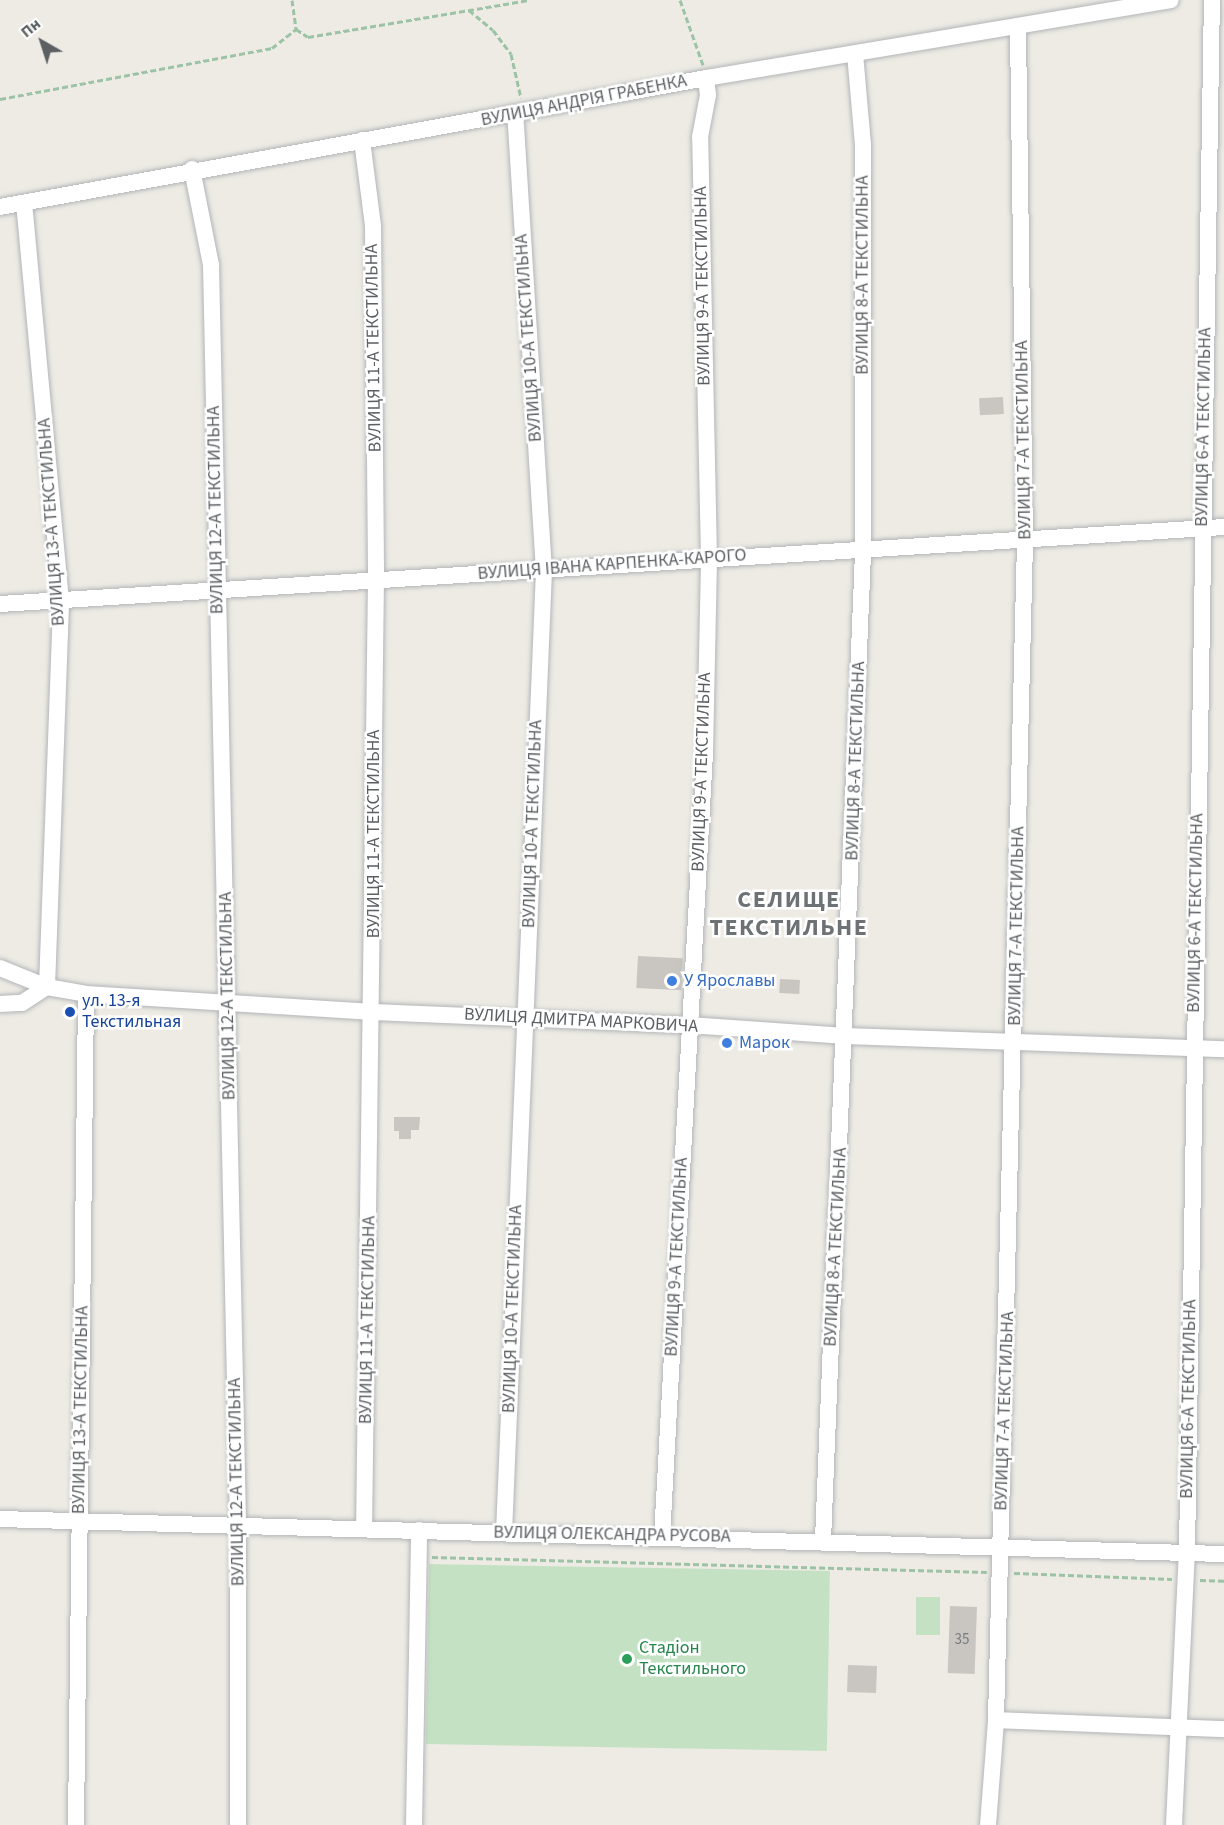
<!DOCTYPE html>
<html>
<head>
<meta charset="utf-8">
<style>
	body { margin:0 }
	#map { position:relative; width:1224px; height:1825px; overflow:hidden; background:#edebe4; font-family:"Source Sans 3",sans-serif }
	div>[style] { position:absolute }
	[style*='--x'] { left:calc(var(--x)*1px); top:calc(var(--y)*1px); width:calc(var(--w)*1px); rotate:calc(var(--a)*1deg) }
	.green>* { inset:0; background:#c4e2c3; transform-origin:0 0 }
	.building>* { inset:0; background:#c9c6c1; transform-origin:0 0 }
	.path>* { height:3px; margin-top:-1.5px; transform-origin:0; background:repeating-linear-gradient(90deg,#9dc3a6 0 6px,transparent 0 9px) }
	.roads { filter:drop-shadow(0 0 2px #b2b5b8) drop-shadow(0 0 2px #b2b5b8) }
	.street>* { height:16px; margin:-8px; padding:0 8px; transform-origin:8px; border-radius:8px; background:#fff }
	.dots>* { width:16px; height:16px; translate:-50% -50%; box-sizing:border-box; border:3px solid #fff; border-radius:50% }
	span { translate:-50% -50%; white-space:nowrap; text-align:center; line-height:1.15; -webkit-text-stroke:5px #fff; paint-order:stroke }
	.number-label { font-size:15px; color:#777a7a }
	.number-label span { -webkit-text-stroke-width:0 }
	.street-label { font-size:18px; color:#5c6063 }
	.shop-label { font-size:18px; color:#366cbe }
	.left { translate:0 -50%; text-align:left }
	.transit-label { font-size:18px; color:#164399 }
	.leisure-label { font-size:18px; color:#27864d }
	.district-label { font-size:24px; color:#6d7275; font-weight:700; letter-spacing:1.5px }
	.north { position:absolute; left:12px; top:12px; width:60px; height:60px; -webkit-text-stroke:4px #fff; paint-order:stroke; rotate:321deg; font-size:16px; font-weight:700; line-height:24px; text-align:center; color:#5c6063 }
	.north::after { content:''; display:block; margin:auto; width:21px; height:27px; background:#5c6063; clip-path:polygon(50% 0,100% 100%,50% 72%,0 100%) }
</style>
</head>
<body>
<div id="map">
	<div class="green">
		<div style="left:429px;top:1564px;width:401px;height:180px;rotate:1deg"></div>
		<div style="left:916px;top:1597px;width:24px;height:38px"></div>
	</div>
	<div class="building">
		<div style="left:1003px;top:397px;width:17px;height:24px;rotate:87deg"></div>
		<div style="left:638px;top:956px;width:45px;height:32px;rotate:3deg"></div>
		<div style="left:780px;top:979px;width:20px;height:14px;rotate:3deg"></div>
		<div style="clip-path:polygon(394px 1117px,420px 1117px,419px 1130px,411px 1130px,411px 1139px,399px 1139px,399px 1131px,394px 1131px)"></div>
		<div style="left:950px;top:1606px;width:27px;height:67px;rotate:2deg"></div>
		<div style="left:848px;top:1665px;width:29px;height:27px;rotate:2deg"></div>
	</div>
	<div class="path">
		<div style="--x:292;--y:0;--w:29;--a:82"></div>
		<div style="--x:296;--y:29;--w:14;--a:34"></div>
		<div style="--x:308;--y:37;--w:225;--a:-9.5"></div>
		<div style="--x:680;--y:0;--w:69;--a:70.5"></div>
		<div style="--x:469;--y:10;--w:31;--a:40"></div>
		<div style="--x:493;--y:30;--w:30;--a:53"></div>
		<div style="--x:511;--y:54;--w:45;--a:77.2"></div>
		<div style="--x:0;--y:99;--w:277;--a:-10.6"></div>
		<div style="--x:272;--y:48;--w:31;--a:-38"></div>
		<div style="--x:432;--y:1557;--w:555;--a:1.55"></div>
		<div style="--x:1014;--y:1573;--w:158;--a:2.2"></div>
		<div style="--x:1200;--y:1580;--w:24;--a:2"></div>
	</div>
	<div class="roads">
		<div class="street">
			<div style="--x:362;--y:140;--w:87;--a:82.7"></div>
			<div style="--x:373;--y:226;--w:353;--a:89.5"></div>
			<div style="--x:376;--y:579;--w:949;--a:90.72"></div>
			<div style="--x:192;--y:169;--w:98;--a:78.8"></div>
			<div style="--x:211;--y:265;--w:1260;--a:88.77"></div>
			<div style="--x:238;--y:1525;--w:300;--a:90"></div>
			<div style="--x:0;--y:207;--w:718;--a:-10.35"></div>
			<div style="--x:706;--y:78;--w:471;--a:-9.5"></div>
			<div style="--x:0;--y:604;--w:1226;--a:-3.6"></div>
			<div style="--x:0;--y:968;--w:51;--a:22"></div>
			<div style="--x:47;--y:987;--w:386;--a:-87.9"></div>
			<div style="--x:61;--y:601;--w:400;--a:-95.3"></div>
			<div style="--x:0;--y:1004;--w:22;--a:-3"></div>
			<div style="--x:22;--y:1003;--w:30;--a:-33"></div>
			<div style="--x:47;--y:987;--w:40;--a:10"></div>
			<div style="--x:86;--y:994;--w:288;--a:3.6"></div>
			<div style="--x:373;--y:1012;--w:316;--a:2.4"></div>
			<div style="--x:689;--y:1025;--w:157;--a:4"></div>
			<div style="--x:846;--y:1036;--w:378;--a:2"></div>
			<div style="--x:0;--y:1519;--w:1225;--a:1.64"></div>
			<div style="--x:504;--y:1533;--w:963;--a:-87.62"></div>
			<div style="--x:544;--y:571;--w:458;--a:-93.6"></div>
			<div style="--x:662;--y:1537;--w:786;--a:-86.86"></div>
			<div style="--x:705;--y:752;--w:194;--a:-88.8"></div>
			<div style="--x:709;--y:558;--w:421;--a:-91.2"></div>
			<div style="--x:700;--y:137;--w:43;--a:-79.2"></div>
			<div style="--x:708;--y:95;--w:17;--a:-97"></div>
			<div style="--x:823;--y:1540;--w:990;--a:-87.68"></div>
			<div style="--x:863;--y:551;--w:406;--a:-90"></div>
			<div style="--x:863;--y:145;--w:91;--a:-95"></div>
			<div style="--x:996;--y:1720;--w:228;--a:2.3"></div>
			<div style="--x:76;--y:1825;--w:831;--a:-89.31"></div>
			<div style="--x:414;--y:1825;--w:295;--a:-89"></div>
			<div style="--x:988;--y:1825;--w:105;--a:-85.6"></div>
			<div style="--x:996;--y:1720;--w:1177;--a:-88.59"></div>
			<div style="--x:1025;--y:543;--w:517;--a:-90.78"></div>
			<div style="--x:1174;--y:1825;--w:273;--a:-87.3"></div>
			<div style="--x:1187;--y:1552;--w:1552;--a:-89.08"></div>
		</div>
	</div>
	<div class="dots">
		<div style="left:672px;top:981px;background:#3f7fe0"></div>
		<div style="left:70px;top:1012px;background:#1a4fb4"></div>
		<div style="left:727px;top:1043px;background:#3f7fe0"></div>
		<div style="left:627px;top:1659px;background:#2e9e5b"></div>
	</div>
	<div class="number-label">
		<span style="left:962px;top:1640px">35</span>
	</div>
	<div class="street-label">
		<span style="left:584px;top:101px;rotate:-11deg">ВУЛИЦЯ АНДРІЯ ГРАБЕНКА</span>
		<span style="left:863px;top:275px;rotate:-90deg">ВУЛИЦЯ 8-А ТЕКСТИЛЬНА</span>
		<span style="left:703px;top:286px;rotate:-91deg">ВУЛИЦЯ 9-А ТЕКСТИЛЬНА</span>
		<span style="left:529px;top:338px;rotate:-94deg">ВУЛИЦЯ 10-А ТЕКСТИЛЬНА</span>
		<span style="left:374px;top:348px;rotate:-91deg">ВУЛИЦЯ 11-А ТЕКСТИЛЬНА</span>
		<span style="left:1204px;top:427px;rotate:-89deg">ВУЛИЦЯ 6-А ТЕКСТИЛЬНА</span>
		<span style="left:1024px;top:440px;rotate:-91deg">ВУЛИЦЯ 7-А ТЕКСТИЛЬНА</span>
		<span style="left:216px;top:510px;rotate:-91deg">ВУЛИЦЯ 12-А ТЕКСТИЛЬНА</span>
		<span style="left:52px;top:522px;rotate:-94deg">ВУЛИЦЯ 13-А ТЕКСТИЛЬНА</span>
		<span style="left:612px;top:565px;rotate:-4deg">ВУЛИЦЯ ІВАНА КАРПЕНКА-КАРОГО</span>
		<span style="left:856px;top:761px;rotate:-88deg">ВУЛИЦЯ 8-А ТЕКСТИЛЬНА</span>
		<span style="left:702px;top:772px;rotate:-88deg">ВУЛИЦЯ 9-А ТЕКСТИЛЬНА</span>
		<span style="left:533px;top:824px;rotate:-88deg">ВУЛИЦЯ 10-А ТЕКСТИЛЬНА</span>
		<span style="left:374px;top:834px;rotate:-90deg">ВУЛИЦЯ 11-А ТЕКСТИЛЬНА</span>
		<span style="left:1196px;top:913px;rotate:-89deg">ВУЛИЦЯ 6-А ТЕКСТИЛЬНА</span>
		<span style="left:1017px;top:926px;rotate:-89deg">ВУЛИЦЯ 7-А ТЕКСТИЛЬНА</span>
		<span style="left:228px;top:996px;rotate:-91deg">ВУЛИЦЯ 12-А ТЕКСТИЛЬНА</span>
		<span style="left:581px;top:1021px;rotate:3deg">ВУЛИЦЯ ДМИТРА МАРКОВИЧА</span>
		<span style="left:836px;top:1247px;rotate:-87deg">ВУЛИЦЯ 8-А ТЕКСТИЛЬНА</span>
		<span style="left:677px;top:1257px;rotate:-87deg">ВУЛИЦЯ 9-А ТЕКСТИЛЬНА</span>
		<span style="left:513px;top:1309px;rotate:-88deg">ВУЛИЦЯ 10-А ТЕКСТИЛЬНА</span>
		<span style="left:368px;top:1320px;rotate:-89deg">ВУЛИЦЯ 11-А ТЕКСТИЛЬНА</span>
		<span style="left:1189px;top:1399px;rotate:-89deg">ВУЛИЦЯ 6-А ТЕКСТИЛЬНА</span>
		<span style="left:81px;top:1410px;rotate:-89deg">ВУЛИЦЯ 13-А ТЕКСТИЛЬНА</span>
		<span style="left:1005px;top:1411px;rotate:-88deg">ВУЛИЦЯ 7-А ТЕКСТИЛЬНА</span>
		<span style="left:237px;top:1482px;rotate:-91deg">ВУЛИЦЯ 12-А ТЕКСТИЛЬНА</span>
		<span style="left:612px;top:1535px;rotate:1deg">ВУЛИЦЯ ОЛЕКСАНДРА РУСОВА</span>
	</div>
	<div class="shop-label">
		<span class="left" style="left:684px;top:981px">У Ярославы</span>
		<span class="left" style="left:739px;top:1043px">Марок</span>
	</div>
	<div class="transit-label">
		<span class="left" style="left:82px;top:1012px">ул. 13-я<br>Текстильная</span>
	</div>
	<div class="leisure-label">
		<span class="left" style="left:639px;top:1659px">Стадіон<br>Текстильного</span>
	</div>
	<div class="district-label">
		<span style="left:789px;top:914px">СЕЛИЩЕ<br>ТЕКСТИЛЬНЕ</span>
	</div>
	<div class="north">Пн</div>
</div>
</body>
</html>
